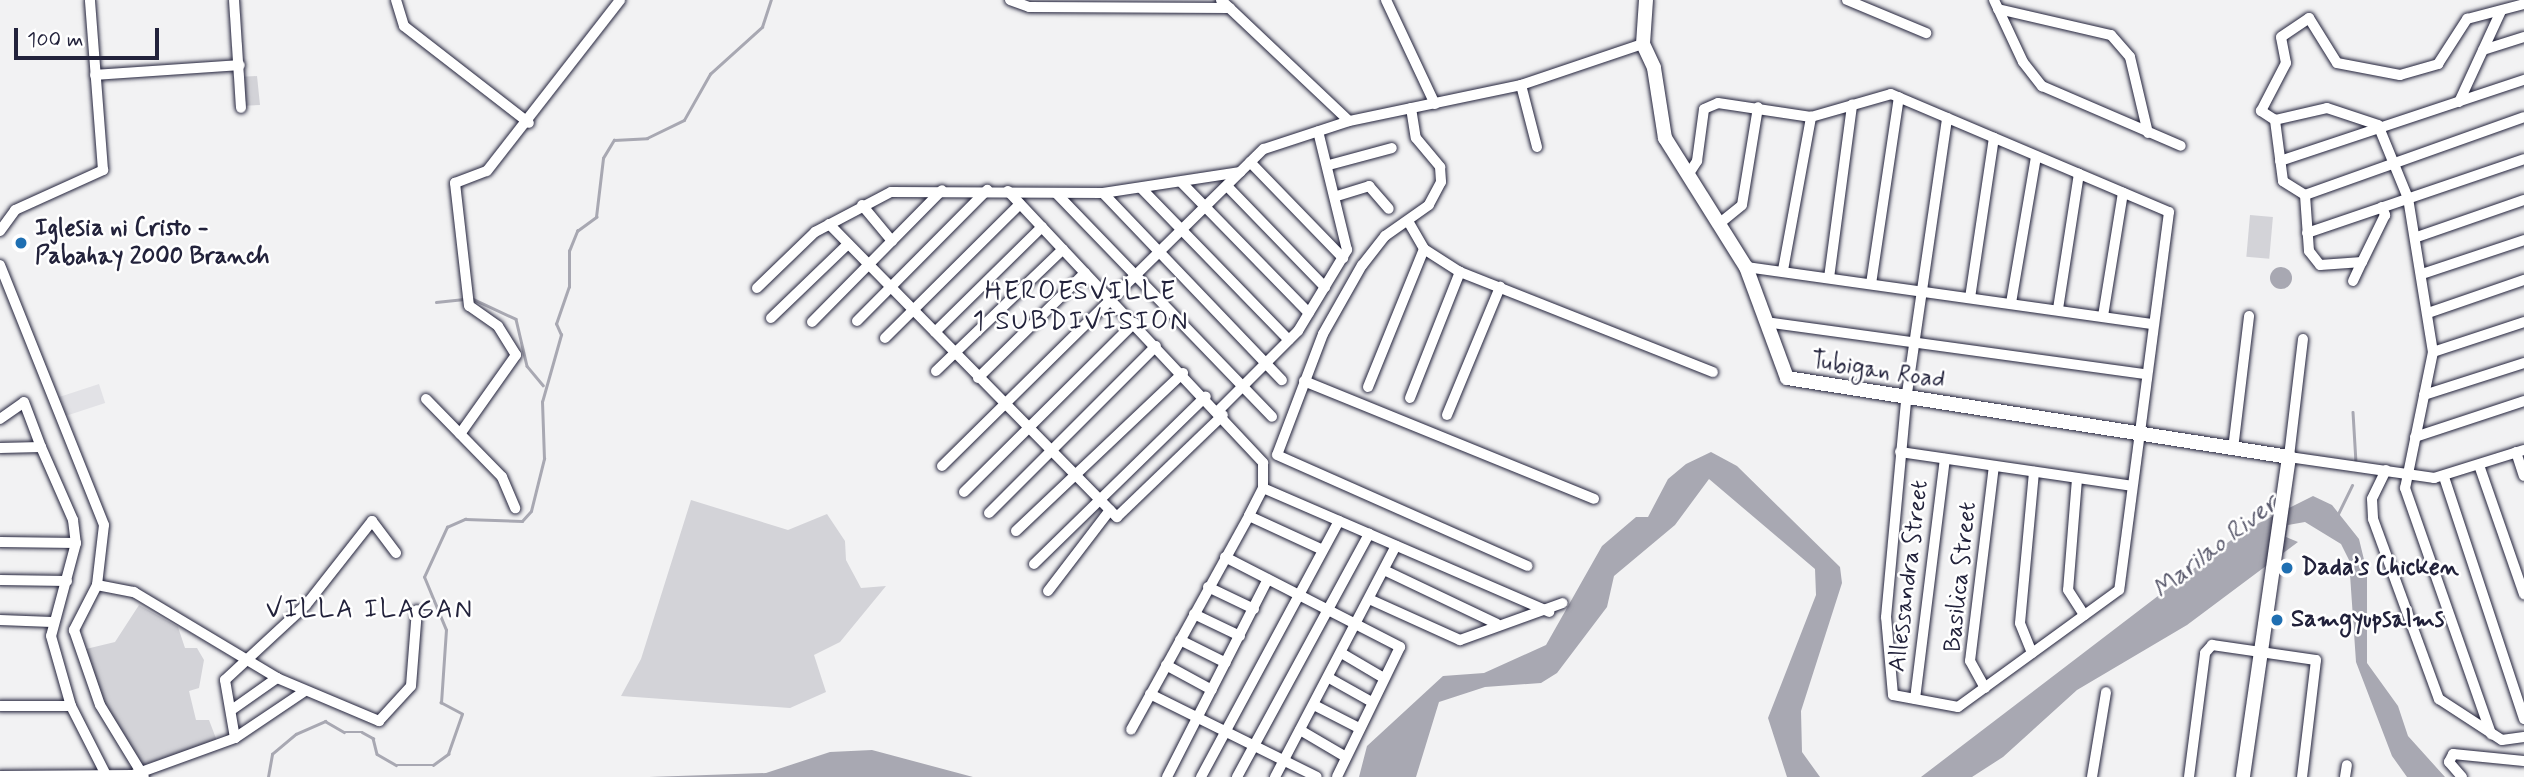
<!DOCTYPE html>
<html>
<head>
<meta charset="utf-8">
<style>
	body { margin:0 }
	#map { position:relative; width:2524px; height:777px; overflow:hidden; background:#f2f2f3; font-family:Mynerve,sans-serif }
	div>[style] { position:absolute }
	[style*='--x'] { left:calc(var(--x)*1px); top:calc(var(--y)*1px); width:calc(var(--w)*1px); rotate:calc(var(--a)*1deg) }
	.built>* { inset:0; background:#e2e2e6; transform-origin:0 0 }
	.green>* { inset:0; background:#d3d3d8; transform-origin:0 0 }
	.water>* { inset:0; background:#a8a8b2 }
	.round { border-radius:50% }
	.stream>* { height:2.5px; margin:-1.25px; padding:0 1.25px; transform-origin:1.25px; border-radius:1.25px; background:#a8a8b2 }
	.roads { filter:drop-shadow(0 0 2px #22223b) drop-shadow(0 0 2px #22223b) }
	.minor>* { height:10px; margin:-5px; padding:0 5px; transform-origin:5px; border-radius:5px; background:#fff }
	.tertiary>* { height:14px; margin:-7px; padding:0 7px; transform-origin:7px; border-radius:7px; background:#fff }
	.dots>* { width:19px; height:19px; translate:-50% -50%; box-sizing:border-box; border:4px solid #fff; border-radius:50% }
	span { translate:-50% -50%; white-space:nowrap; text-align:center; line-height:1.15; -webkit-text-stroke:5px #fff; paint-order:stroke }
	.poi-label { font-size:24px; color:#22223b; font-weight:700 }
	.left { translate:0 -50%; text-align:left }
	.street-label { font-size:24px; color:#22223b }
	.neighbourhood-label { font-size:26px; color:#22223b; letter-spacing:2px }
	.water-label { font-size:26px; color:#58586b; font-style:italic }
	.scale { position:absolute; left:14px; top:28px; width:145px; height:32px; box-sizing:border-box; border:4px solid #22223b; border-top:0; padding-left:9px; font-size:21px; line-height:24px; white-space:nowrap; color:#22223b; -webkit-text-stroke:5px #fff; paint-order:stroke }
</style>
</head>
<body>
<div id="map">
	<div class="built">
		<div style="left:99px;top:384px;width:20px;height:45px;rotate:72deg"></div>
	</div>
	<div class="green">
		<div style="clip-path:polygon(257px 76px,260px 105px,238px 106px,238px 77px)"></div>
		<div style="left:2250px;top:215px;width:23px;height:42px;rotate:5deg"></div>
		<div style="clip-path:polygon(691px 500px,788px 530px,827px 514px,845px 541px,846px 560px,861px 588px,886px 586px,840px 642px,814px 655px,826px 692px,790px 708px,621px 696px,641px 659px)"></div>
		<div style="clip-path:polygon(139px 605px,178px 627px,185px 648px,197px 648px,204px 660px,199px 688px,189px 691px,196px 720px,209px 720px,217px 741px,143px 765px,104px 702px,86px 649px,115px 642px)"></div>
	</div>
	<div class="water">
		<div class="round" style="left:2270px;top:267px;width:22px;height:22px"></div>
		<div style="clip-path:polygon(1711px 452px,1737px 466px,1840px 567px,1842px 583px,1801px 711px,1802px 752px,1820px 777px,1787px 777px,1768px 718px,1816px 595px,1815px 569px,1709px 479px,1675px 525px,1614px 576px,1607px 607px,1557px 673px,1541px 683px,1485px 687px,1439px 702px,1416px 777px,1359px 777px,1367px 746px,1443px 676px,1484px 673px,1546px 645px,1602px 546px,1636px 517px,1648px 517px,1668px 479px,1686px 464px)"></div>
		<div style="clip-path:polygon(2313px 496px,2332px 505px,2359px 539px,2367px 572px,2367px 663px,2398px 706px,2408px 736px,2445px 777px,2407px 777px,2392px 756px,2356px 662px,2349px 560px,2341px 544px,2305px 522px,2288px 525px,2286px 537px,2298px 542px,2187px 625px,2077px 690px,2003px 757px,1972px 777px,1921px 777px,2243px 531px)"></div>
		<div style="clip-path:polygon(872px 750px,973px 777px,649px 777px,766px 773px,830px 752px)"></div>
	</div>
	<div class="stream">
		<div style="--x:473;--y:299;--w:47;--a:24.9"></div>
		<div style="--x:516;--y:319;--w:48;--a:76.8"></div>
		<div style="--x:527;--y:366;--w:25;--a:50"></div>
		<div style="--x:436;--y:302;--w:28;--a:-6"></div>
		<div style="--x:2353;--y:412;--w:51;--a:86.6"></div>
		<div style="--x:2337;--y:516;--w:34;--a:-64"></div>
		<div style="--x:268;--y:777;--w:23;--a:-80"></div>
		<div style="--x:272;--y:754;--w:31;--a:-40"></div>
		<div style="--x:296;--y:734;--w:32;--a:-24"></div>
		<div style="--x:325;--y:721;--w:22;--a:30"></div>
		<div style="--x:344;--y:732;--w:18;--a:0"></div>
		<div style="--x:362;--y:732;--w:13;--a:29"></div>
		<div style="--x:373;--y:738;--w:16;--a:76"></div>
		<div style="--x:377;--y:754;--w:22;--a:30"></div>
		<div style="--x:396;--y:765;--w:37;--a:0"></div>
		<div style="--x:433;--y:765;--w:19;--a:-36"></div>
		<div style="--x:448;--y:754;--w:42;--a:-70.7"></div>
		<div style="--x:462;--y:714;--w:24;--a:-152"></div>
		<div style="--x:441;--y:703;--w:73;--a:-86.1"></div>
		<div style="--x:446;--y:630;--w:57;--a:-112.5"></div>
		<div style="--x:424;--y:577;--w:55;--a:-65.3"></div>
		<div style="--x:447;--y:527;--w:20;--a:-24"></div>
		<div style="--x:465;--y:519;--w:57;--a:2"></div>
		<div style="--x:522;--y:521;--w:13;--a:-48"></div>
		<div style="--x:531;--y:511;--w:54;--a:-76"></div>
		<div style="--x:544;--y:459;--w:57;--a:-92"></div>
		<div style="--x:542;--y:402;--w:70;--a:-74.2"></div>
		<div style="--x:561;--y:335;--w:12;--a:-114"></div>
		<div style="--x:556;--y:324;--w:39;--a:-71"></div>
		<div style="--x:569;--y:287;--w:36;--a:-90"></div>
		<div style="--x:569;--y:251;--w:22;--a:-68"></div>
		<div style="--x:577;--y:231;--w:24;--a:-36"></div>
		<div style="--x:596;--y:217;--w:59;--a:-83.2"></div>
		<div style="--x:603;--y:158;--w:21;--a:-59"></div>
		<div style="--x:614;--y:140;--w:33;--a:-3"></div>
		<div style="--x:647;--y:138;--w:41;--a:-25.9"></div>
		<div style="--x:684;--y:120;--w:53;--a:-60.5"></div>
		<div style="--x:710;--y:74;--w:70;--a:-42.1"></div>
		<div style="--x:762;--y:27;--w:28;--a:-72"></div>
	</div>
	<div class="roads">
		<div class="minor">
			<div style="--x:234;--y:0;--w:108;--a:86.3"></div>
			<div style="--x:396;--y:0;--w:27;--a:73"></div>
			<div style="--x:404;--y:26;--w:158;--a:37.8"></div>
			<div style="--x:1010;--y:0;--w:20;--a:20"></div>
			<div style="--x:1029;--y:7;--w:201;--a:0.3"></div>
			<div style="--x:1221;--y:0;--w:176;--a:43.4"></div>
			<div style="--x:1386;--y:0;--w:115;--a:64.8"></div>
			<div style="--x:1847;--y:0;--w:86;--a:22.7"></div>
			<div style="--x:1994;--y:0;--w:68;--a:64.9"></div>
			<div style="--x:2023;--y:62;--w:31;--a:52"></div>
			<div style="--x:2042;--y:86;--w:151;--a:23.3"></div>
			<div style="--x:1998;--y:9;--w:116;--a:13"></div>
			<div style="--x:2111;--y:35;--w:29;--a:49"></div>
			<div style="--x:2130;--y:57;--w:78;--a:76.7"></div>
			<div style="--x:2483;--y:50;--w:43;--a:-17.6"></div>
			<div style="--x:95;--y:75;--w:145;--a:-3.9"></div>
			<div style="--x:1521;--y:85;--w:64;--a:75.5"></div>
			<div style="--x:2459;--y:102;--w:100;--a:-65.2"></div>
			<div style="--x:1411;--y:108;--w:30;--a:81"></div>
			<div style="--x:1416;--y:138;--w:38;--a:50"></div>
			<div style="--x:1440;--y:167;--w:15;--a:86"></div>
			<div style="--x:1441;--y:182;--w:26;--a:118"></div>
			<div style="--x:1429;--y:205;--w:54;--a:144.8"></div>
			<div style="--x:1385;--y:236;--w:37;--a:128"></div>
			<div style="--x:1362;--y:265;--w:79;--a:119.5"></div>
			<div style="--x:1323;--y:334;--w:129;--a:110.8"></div>
			<div style="--x:1277;--y:455;--w:274;--a:23.9"></div>
			<div style="--x:2275;--y:120;--w:17;--a:-147"></div>
			<div style="--x:2261;--y:111;--w:54;--a:-62.5"></div>
			<div style="--x:2286;--y:63;--w:26;--a:-101"></div>
			<div style="--x:2281;--y:37;--w:34;--a:-34"></div>
			<div style="--x:2309;--y:18;--w:53;--a:58.1"></div>
			<div style="--x:2337;--y:63;--w:64;--a:10.8"></div>
			<div style="--x:2400;--y:75;--w:40;--a:-16"></div>
			<div style="--x:2438;--y:64;--w:54;--a:-57.2"></div>
			<div style="--x:2467;--y:19;--w:59;--a:-14.7"></div>
			<div style="--x:2280;--y:161;--w:257;--a:-18.4"></div>
			<div style="--x:1250;--y:162;--w:134;--a:45.9"></div>
			<div style="--x:1329;--y:165;--w:65;--a:-15.1"></div>
			<div style="--x:1688;--y:175;--w:17;--a:-57"></div>
			<div style="--x:1697;--y:161;--w:52;--a:-82.3"></div>
			<div style="--x:1704;--y:109;--w:15;--a:-23"></div>
			<div style="--x:1718;--y:103;--w:94;--a:8.6"></div>
			<div style="--x:1811;--y:117;--w:83;--a:-16"></div>
			<div style="--x:1891;--y:94;--w:302;--a:23"></div>
			<div style="--x:2169;--y:212;--w:381;--a:97.5"></div>
			<div style="--x:2119;--y:590;--w:199;--a:144"></div>
			<div style="--x:1958;--y:707;--w:66;--a:-169.5"></div>
			<div style="--x:1893;--y:695;--w:78;--a:-95.1"></div>
			<div style="--x:1886;--y:617;--w:218;--a:-84.7"></div>
			<div style="--x:1906;--y:400;--w:285;--a:-81.7"></div>
			<div style="--x:1181;--y:182;--w:183;--a:45.7"></div>
			<div style="--x:1227;--y:186;--w:141;--a:45.9"></div>
			<div style="--x:1141;--y:188;--w:212;--a:45.8"></div>
			<div style="--x:1008;--y:191;--w:373;--a:46.8"></div>
			<div style="--x:1263;--y:463;--w:25;--a:90"></div>
			<div style="--x:1263;--y:488;--w:31;--a:117"></div>
			<div style="--x:1249;--y:516;--w:244;--a:118.9"></div>
			<div style="--x:1056;--y:193;--w:311;--a:46"></div>
			<div style="--x:1103;--y:193;--w:259;--a:46.3"></div>
			<div style="--x:2305;--y:195;--w:232;--a:-19.6"></div>
			<div style="--x:1337;--y:196;--w:34;--a:-17"></div>
			<div style="--x:1369;--y:186;--w:30;--a:49"></div>
			<div style="--x:862;--y:205;--w:47;--a:50.2"></div>
			<div style="--x:2382;--y:207;--w:9;--a:69"></div>
			<div style="--x:2385;--y:215;--w:52;--a:116.1"></div>
			<div style="--x:2362;--y:262;--w:42;--a:175.9"></div>
			<div style="--x:2320;--y:265;--w:18;--a:-128"></div>
			<div style="--x:2309;--y:251;--w:56;--a:-94.1"></div>
			<div style="--x:2305;--y:195;--w:26;--a:-148"></div>
			<div style="--x:2283;--y:181;--w:62;--a:-97.5"></div>
			<div style="--x:2275;--y:120;--w:53;--a:-13"></div>
			<div style="--x:2327;--y:108;--w:54;--a:18.4"></div>
			<div style="--x:2378;--y:125;--w:79;--a:67.7"></div>
			<div style="--x:2408;--y:198;--w:156;--a:80.8"></div>
			<div style="--x:2433;--y:352;--w:139;--a:101.6"></div>
			<div style="--x:2405;--y:488;--w:261;--a:70.7"></div>
			<div style="--x:1408;--y:221;--w:32;--a:60"></div>
			<div style="--x:1424;--y:249;--w:43;--a:32.6"></div>
			<div style="--x:1460;--y:272;--w:272;--a:21.6"></div>
			<div style="--x:1720;--y:223;--w:28;--a:-39"></div>
			<div style="--x:1742;--y:205;--w:99;--a:-80.7"></div>
			<div style="--x:829;--y:224;--w:411;--a:45.5"></div>
			<div style="--x:1117;--y:517;--w:147;--a:-43.9"></div>
			<div style="--x:0;--y:231;--w:26;--a:-54"></div>
			<div style="--x:15;--y:210;--w:97;--a:-24.4"></div>
			<div style="--x:103;--y:170;--w:170;--a:-94.4"></div>
			<div style="--x:2307;--y:233;--w:229;--a:-18.8"></div>
			<div style="--x:2417;--y:237;--w:113;--a:-19.1"></div>
			<div style="--x:0;--y:265;--w:280;--a:68.2"></div>
			<div style="--x:104;--y:525;--w:60;--a:96.7"></div>
			<div style="--x:97;--y:585;--w:51;--a:117.1"></div>
			<div style="--x:74;--y:630;--w:79;--a:70.9"></div>
			<div style="--x:100;--y:705;--w:84;--a:58.6"></div>
			<div style="--x:1746;--y:267;--w:410;--a:8"></div>
			<div style="--x:1783;--y:270;--w:156;--a:-79.6"></div>
			<div style="--x:2422;--y:274;--w:108;--a:-18.4"></div>
			<div style="--x:1829;--y:278;--w:175;--a:-82.4"></div>
			<div style="--x:2353;--y:281;--w:21;--a:-65"></div>
			<div style="--x:1871;--y:284;--w:189;--a:-81.5"></div>
			<div style="--x:757;--y:288;--w:81;--a:-44"></div>
			<div style="--x:815;--y:232;--w:86;--a:-27.8"></div>
			<div style="--x:891;--y:192;--w:212;--a:0.3"></div>
			<div style="--x:1103;--y:193;--w:139;--a:-8.7"></div>
			<div style="--x:1970;--y:298;--w:162;--a:-81.5"></div>
			<div style="--x:2011;--y:303;--w:149;--a:-80.3"></div>
			<div style="--x:2058;--y:309;--w:137;--a:-81.2"></div>
			<div style="--x:2428;--y:313;--w:102;--a:-19"></div>
			<div style="--x:2103;--y:316;--w:125;--a:-80.8"></div>
			<div style="--x:771;--y:318;--w:107;--a:-43.9"></div>
			<div style="--x:857;--y:321;--w:185;--a:-45.2"></div>
			<div style="--x:812;--y:322;--w:185;--a:-45.4"></div>
			<div style="--x:1772;--y:323;--w:377;--a:7.8"></div>
			<div style="--x:935;--y:332;--w:150;--a:-44.5"></div>
			<div style="--x:885;--y:338;--w:190;--a:-44.8"></div>
			<div style="--x:2303;--y:339;--w:119;--a:96.8"></div>
			<div style="--x:2289;--y:457;--w:147;--a:8.2"></div>
			<div style="--x:2434;--y:478;--w:94;--a:-17.3"></div>
			<div style="--x:2433;--y:352;--w:96;--a:-18.2"></div>
			<div style="--x:936;--y:371;--w:176;--a:-43.8"></div>
			<div style="--x:978;--y:378;--w:150;--a:-44.5"></div>
			<div style="--x:1304;--y:381;--w:313;--a:22.1"></div>
			<div style="--x:1368;--y:387;--w:149;--a:-67.9"></div>
			<div style="--x:2424;--y:395;--w:105;--a:-17.7"></div>
			<div style="--x:1410;--y:398;--w:136;--a:-68.4"></div>
			<div style="--x:426;--y:399;--w:109;--a:45.7"></div>
			<div style="--x:502;--y:477;--w:34;--a:67"></div>
			<div style="--x:1219;--y:410;--w:112;--a:-45"></div>
			<div style="--x:1298;--y:331;--w:95;--a:-58.8"></div>
			<div style="--x:1347;--y:250;--w:122;--a:-103.7"></div>
			<div style="--x:1447;--y:415;--w:139;--a:-67.5"></div>
			<div style="--x:0;--y:419;--w:29;--a:-35"></div>
			<div style="--x:24;--y:402;--w:48;--a:69.3"></div>
			<div style="--x:460;--y:434;--w:97;--a:-54.7"></div>
			<div style="--x:516;--y:355;--w:34;--a:-122"></div>
			<div style="--x:498;--y:326;--w:35;--a:-145"></div>
			<div style="--x:469;--y:306;--w:124;--a:-96.5"></div>
			<div style="--x:455;--y:183;--w:34;--a:-21"></div>
			<div style="--x:487;--y:171;--w:217;--a:-52.1"></div>
			<div style="--x:2415;--y:437;--w:115;--a:-18.3"></div>
			<div style="--x:0;--y:448;--w:41;--a:-1.4"></div>
			<div style="--x:41;--y:447;--w:80;--a:66.3"></div>
			<div style="--x:73;--y:520;--w:23;--a:83"></div>
			<div style="--x:76;--y:543;--w:96;--a:105"></div>
			<div style="--x:51;--y:636;--w:73;--a:74.1"></div>
			<div style="--x:71;--y:706;--w:80;--a:63.1"></div>
			<div style="--x:2233;--y:449;--w:134;--a:-83.1"></div>
			<div style="--x:1900;--y:452;--w:234;--a:8.3"></div>
			<div style="--x:2516;--y:452;--w:25;--a:72"></div>
			<div style="--x:2479;--y:465;--w:137;--a:70.8"></div>
			<div style="--x:942;--y:466;--w:452;--a:-44.6"></div>
			<div style="--x:1264;--y:149;--w:89;--a:-18.2"></div>
			<div style="--x:1349;--y:121;--w:176;--a:-11.8"></div>
			<div style="--x:1521;--y:85;--w:129;--a:-18.6"></div>
			<div style="--x:2386;--y:470;--w:32;--a:116"></div>
			<div style="--x:2372;--y:499;--w:20;--a:87"></div>
			<div style="--x:2373;--y:519;--w:192;--a:69.9"></div>
			<div style="--x:2439;--y:699;--w:75;--a:33.1"></div>
			<div style="--x:2502;--y:740;--w:22;--a:-8"></div>
			<div style="--x:2444;--y:477;--w:255;--a:71.7"></div>
			<div style="--x:2077;--y:479;--w:111;--a:94.6"></div>
			<div style="--x:2068;--y:590;--w:30;--a:57"></div>
			<div style="--x:1263;--y:488;--w:312;--a:23.4"></div>
			<div style="--x:964;--y:492;--w:240;--a:-44.8"></div>
			<div style="--x:989;--y:513;--w:236;--a:-45"></div>
			<div style="--x:1249;--y:516;--w:81;--a:24.7"></div>
			<div style="--x:1016;--y:531;--w:230;--a:-43.4"></div>
			<div style="--x:0;--y:542;--w:76;--a:0.8"></div>
			<div style="--x:1225;--y:557;--w:197;--a:27.2"></div>
			<div style="--x:1400;--y:647;--w:144;--a:115.9"></div>
			<div style="--x:1034;--y:564;--w:240;--a:-44.3"></div>
			<div style="--x:1384;--y:570;--w:125;--a:25.5"></div>
			<div style="--x:0;--y:580;--w:67;--a:0.9"></div>
			<div style="--x:97;--y:585;--w:38;--a:11"></div>
			<div style="--x:134;--y:592;--w:167;--a:31"></div>
			<div style="--x:277;--y:678;--w:111;--a:22.9"></div>
			<div style="--x:379;--y:721;--w:47;--a:-47.6"></div>
			<div style="--x:411;--y:686;--w:76;--a:-85.5"></div>
			<div style="--x:1208;--y:587;--w:51;--a:25.6"></div>
			<div style="--x:1048;--y:591;--w:102;--a:-52.6"></div>
			<div style="--x:1369;--y:599;--w:100;--a:24.3"></div>
			<div style="--x:1460;--y:640;--w:109;--a:-19.8"></div>
			<div style="--x:1194;--y:614;--w:51;--a:25.6"></div>
			<div style="--x:0;--y:620;--w:52;--a:2.2"></div>
			<div style="--x:1180;--y:640;--w:51;--a:26.6"></div>
			<div style="--x:2032;--y:653;--w:32;--a:-112"></div>
			<div style="--x:2020;--y:623;--w:152;--a:-84.7"></div>
			<div style="--x:1343;--y:654;--w:45;--a:30.5"></div>
			<div style="--x:1166;--y:665;--w:52;--a:28.5"></div>
			<div style="--x:1329;--y:678;--w:47;--a:29.3"></div>
			<div style="--x:1985;--y:688;--w:31;--a:-119"></div>
			<div style="--x:1970;--y:661;--w:196;--a:-83"></div>
			<div style="--x:1150;--y:694;--w:186;--a:26.4"></div>
			<div style="--x:1915;--y:699;--w:242;--a:-82.9"></div>
			<div style="--x:1314;--y:705;--w:51;--a:27.1"></div>
			<div style="--x:0;--y:706;--w:71;--a:0"></div>
			<div style="--x:233;--y:709;--w:54;--a:-35.2"></div>
			<div style="--x:1300;--y:730;--w:53;--a:30.4"></div>
			<div style="--x:235;--y:738;--w:59;--a:-99.8"></div>
			<div style="--x:225;--y:680;--w:110;--a:-42.8"></div>
			<div style="--x:306;--y:605;--w:107;--a:-51.8"></div>
			<div style="--x:372;--y:521;--w:40;--a:53"></div>
			<div style="--x:0;--y:776;--w:133;--a:-0.4"></div>
			<div style="--x:133;--y:775;--w:109;--a:-19.9"></div>
			<div style="--x:235;--y:738;--w:84;--a:-33.9"></div>
			<div style="--x:1167;--y:777;--w:222;--a:-63"></div>
			<div style="--x:1201;--y:777;--w:291;--a:-61.7"></div>
			<div style="--x:1237;--y:777;--w:277;--a:-61.5"></div>
			<div style="--x:1275;--y:777;--w:261;--a:-62.4"></div>
			<div style="--x:2092;--y:777;--w:86;--a:-80.6"></div>
			<div style="--x:2189;--y:777;--w:125;--a:-82.6"></div>
			<div style="--x:2205;--y:653;--w:11;--a:-49"></div>
			<div style="--x:2212;--y:645;--w:105;--a:8.2"></div>
			<div style="--x:2316;--y:660;--w:118;--a:96.8"></div>
			<div style="--x:2345;--y:777;--w:12;--a:-81"></div>
			<div style="--x:2462;--y:777;--w:20;--a:-131"></div>
			<div style="--x:2449;--y:762;--w:9;--a:-63"></div>
			<div style="--x:2453;--y:754;--w:71;--a:5.6"></div>
		</div>
		<div class="tertiary">
			<div style="--x:1646;--y:0;--w:44;--a:93.9"></div>
			<div style="--x:1643;--y:44;--w:26;--a:65"></div>
			<div style="--x:1654;--y:68;--w:71;--a:81.1"></div>
			<div style="--x:1665;--y:138;--w:152;--a:57.9"></div>
			<div style="--x:1746;--y:267;--w:118;--a:69.7"></div>
			<div style="--x:1787;--y:378;--w:508;--a:8.94"></div>
			<div style="--x:2289;--y:457;--w:323;--a:98.2"></div>
		</div>
	</div>
	<div class="dots">
		<div style="left:21px;top:243px;background:#1f6fb2"></div>
		<div style="left:2287px;top:568px;background:#1f6fb2"></div>
		<div style="left:2277px;top:620px;background:#1f6fb2"></div>
	</div>
	<div class="poi-label">
		<span class="left" style="left:35px;top:243px">Iglesia ni Cristo -<br>Pabahay 2000 Branch</span>
		<span class="left" style="left:2301px;top:568px">Dada’s Chicken</span>
		<span class="left" style="left:2291px;top:620px">Samgyupsalms</span>
	</div>
	<div class="street-label">
		<span style="left:1878px;top:371px;rotate:9deg">Tubigan Road</span>
		<span style="left:1909px;top:576px;rotate:-83deg">Allessandra Street</span>
		<span style="left:1961px;top:577px;rotate:-84deg">Basilica Street</span>
	</div>
	<div class="neighbourhood-label">
		<span style="left:1081px;top:308px">HEROESVILLE<br>1 SUBDIVISION</span>
		<span style="left:370px;top:611px">VILLA ILAGAN</span>
	</div>
	<div class="water-label">
		<span style="left:2216px;top:548px;rotate:-38deg">Marilao River</span>
	</div>
	<div class="scale">100 m</div>
</div>
</body>
</html>
